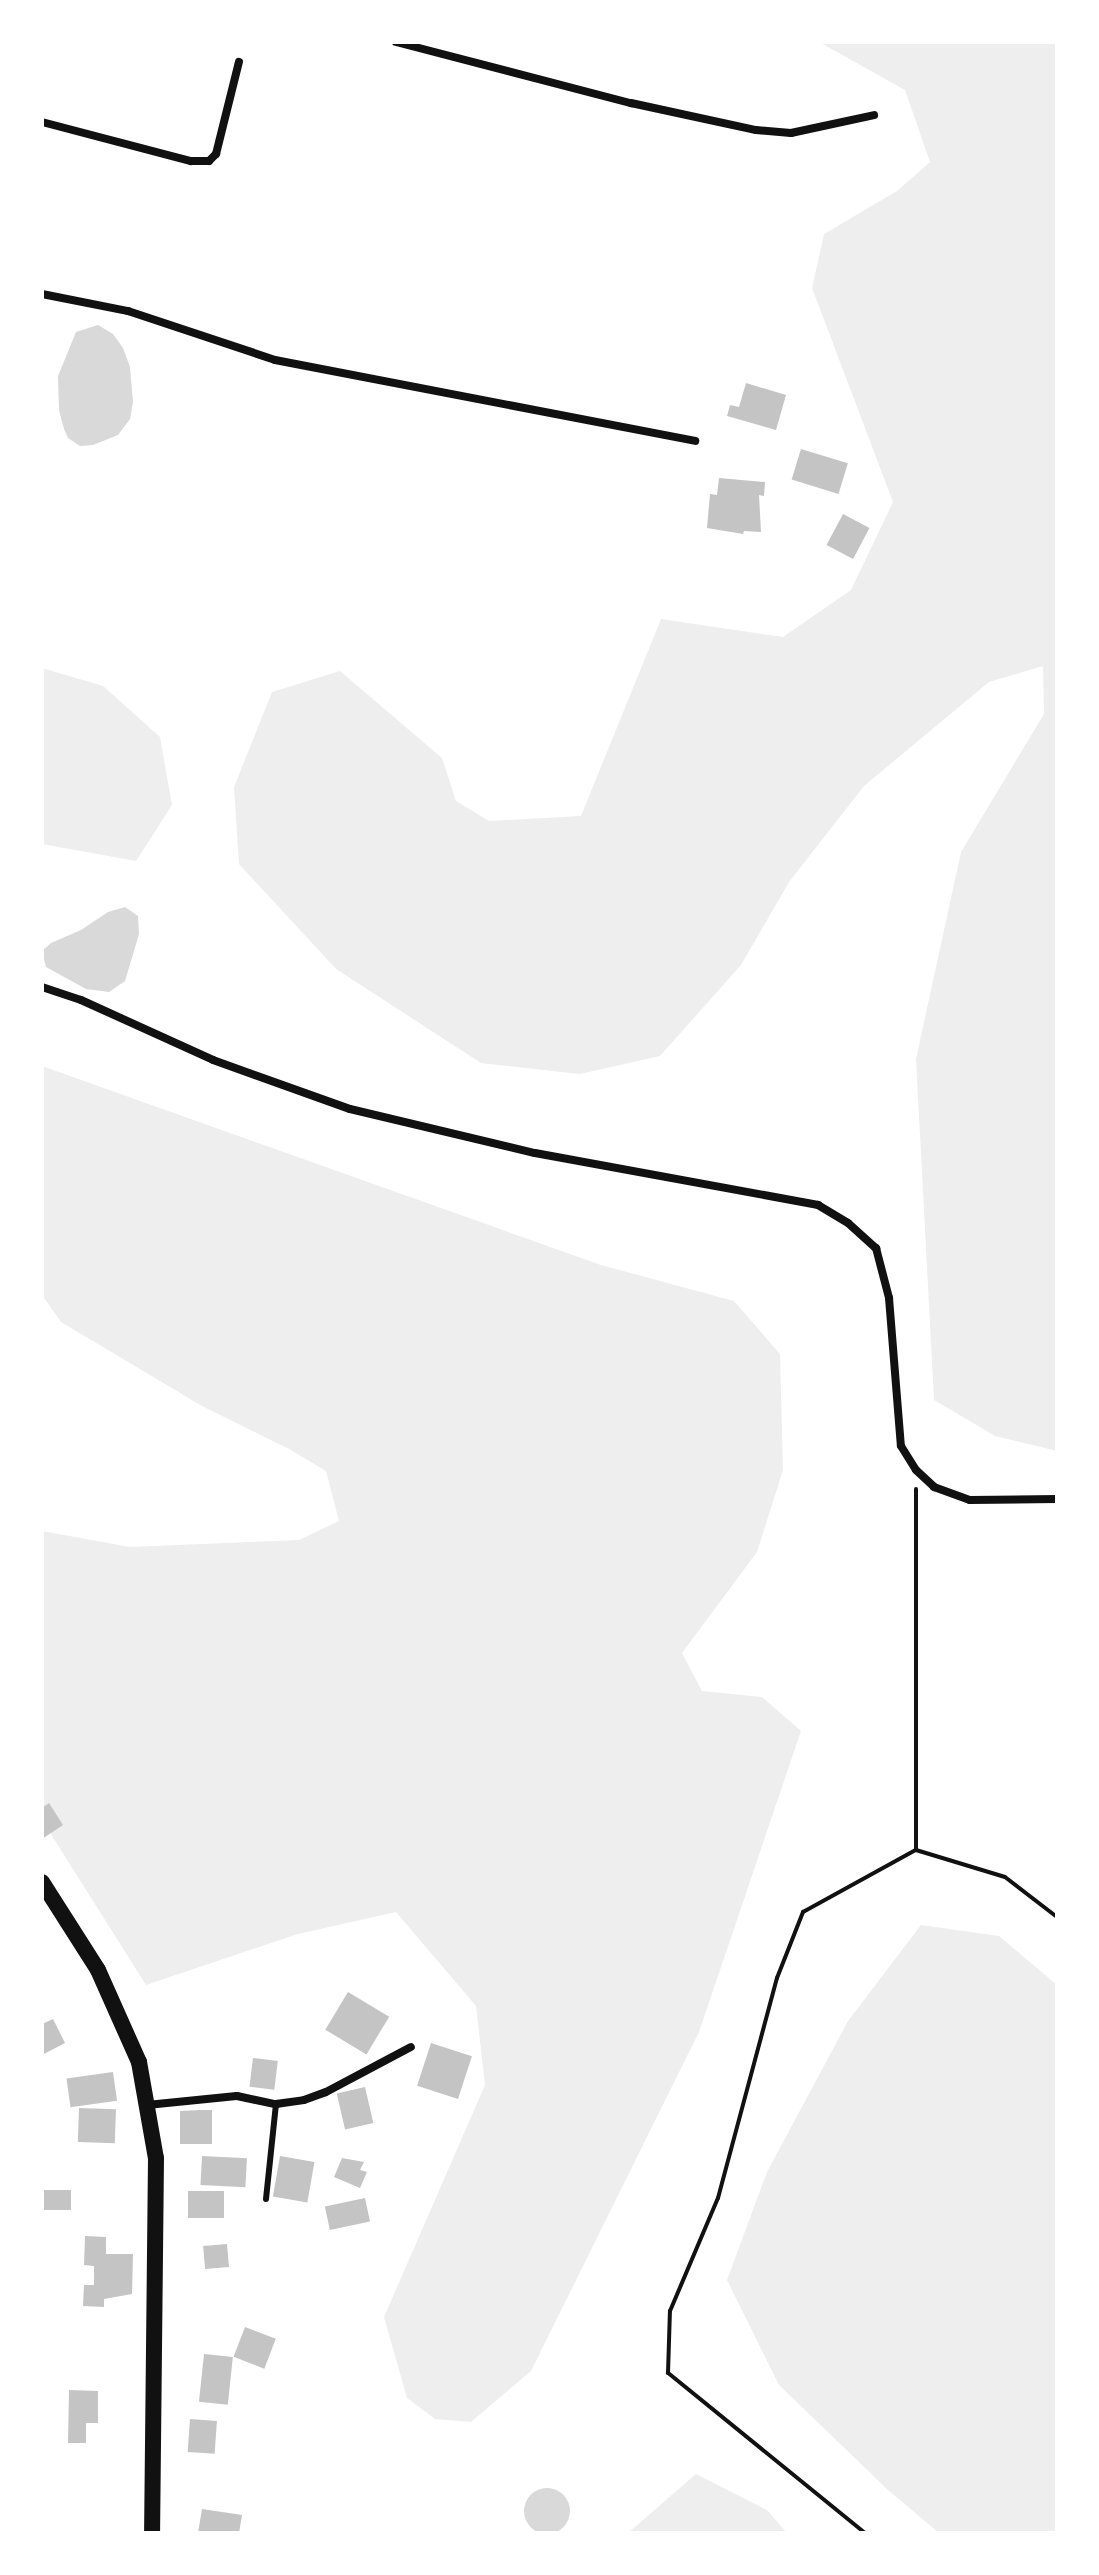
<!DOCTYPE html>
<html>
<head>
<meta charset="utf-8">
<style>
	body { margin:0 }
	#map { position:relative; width:1099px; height:2575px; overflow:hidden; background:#fff; font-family:"Sofia Sans Condensed",sans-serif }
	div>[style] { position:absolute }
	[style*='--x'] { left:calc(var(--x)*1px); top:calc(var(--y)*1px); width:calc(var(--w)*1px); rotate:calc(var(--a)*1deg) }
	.green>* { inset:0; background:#eee }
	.water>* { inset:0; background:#d9d9d9 }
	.round { border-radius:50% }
	.building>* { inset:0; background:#c4c4c4; transform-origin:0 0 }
	.path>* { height:4px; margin:-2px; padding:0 2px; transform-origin:2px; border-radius:2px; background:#111 }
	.service>* { height:6px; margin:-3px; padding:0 3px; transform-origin:3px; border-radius:3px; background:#111 }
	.minor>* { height:8px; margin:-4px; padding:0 4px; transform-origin:4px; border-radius:4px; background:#111 }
	.secondary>* { height:16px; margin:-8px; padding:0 8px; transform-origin:8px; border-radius:8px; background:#111 }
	span { translate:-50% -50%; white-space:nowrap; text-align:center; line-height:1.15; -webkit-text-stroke:7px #fff; paint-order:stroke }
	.frame { position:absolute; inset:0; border:44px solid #fff; pointer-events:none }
</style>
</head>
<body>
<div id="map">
	<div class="green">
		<div style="clip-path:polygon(819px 42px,1057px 42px,1057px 1451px,995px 1436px,934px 1400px,916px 1059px,961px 852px,1044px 714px,1043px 666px,989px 682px,864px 786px,789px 882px,741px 965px,660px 1056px,580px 1074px,481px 1063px,336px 969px,239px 864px,234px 787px,272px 692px,340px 671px,442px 758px,456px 801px,489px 821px,581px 816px,661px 619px,783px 637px,851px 590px,893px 502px,812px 288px,824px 234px,897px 191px,930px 162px,905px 90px)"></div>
		<div style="clip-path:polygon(42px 668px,103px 686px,160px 737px,172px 805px,136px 861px,42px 844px)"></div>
		<div style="clip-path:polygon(42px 1066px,601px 1265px,734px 1301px,780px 1354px,783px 1470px,757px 1552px,682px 1653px,702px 1691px,762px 1697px,801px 1731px,699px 2032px,531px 2371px,471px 2422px,435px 2419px,407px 2398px,384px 2317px,485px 2085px,476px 2006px,396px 1912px,298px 1934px,146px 1985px,42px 1820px,42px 1531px,130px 1547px,299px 1540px,339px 1521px,326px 1471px,289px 1449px,202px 1406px,61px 1322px,42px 1295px)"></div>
		<div style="clip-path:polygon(921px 1925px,999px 1936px,1057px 1985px,1057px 2533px,939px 2533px,888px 2490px,779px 2385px,727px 2280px,767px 2172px,848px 2021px)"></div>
		<div style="clip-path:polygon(696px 2474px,767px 2510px,787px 2533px,628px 2533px)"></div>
	</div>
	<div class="water">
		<div style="clip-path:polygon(98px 325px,113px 334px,123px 348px,130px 367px,133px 402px,130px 419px,118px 435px,93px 445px,80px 446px,68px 438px,64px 429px,59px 410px,58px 376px,76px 332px)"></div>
		<div style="clip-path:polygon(125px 907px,138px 916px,139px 934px,125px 981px,109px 992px,86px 989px,46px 967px,42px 951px,51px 943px,81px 930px,108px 912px)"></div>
		<div class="round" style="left:524px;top:2488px;width:46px;height:46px"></div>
	</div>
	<div class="building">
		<div style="clip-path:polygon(746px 383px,786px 395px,776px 430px,727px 416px,730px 405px,739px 407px)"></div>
		<div style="left:801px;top:449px;width:49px;height:32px;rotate:17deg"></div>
		<div style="clip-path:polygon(719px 478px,765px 482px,764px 496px,759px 495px,761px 532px,744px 531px,743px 534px,707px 528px,710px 494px,717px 495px)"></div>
		<div style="left:843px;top:514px;width:30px;height:35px;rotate:28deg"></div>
		<div style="clip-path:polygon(49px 1803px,63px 1825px,42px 1839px,42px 1808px)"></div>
		<div style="left:348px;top:1992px;width:48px;height:44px;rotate:31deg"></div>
		<div style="clip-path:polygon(53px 2019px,65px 2043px,42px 2055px,42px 2024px)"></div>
		<div style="left:431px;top:2043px;width:43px;height:45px;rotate:18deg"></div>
		<div style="left:253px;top:2058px;width:25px;height:29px;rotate:7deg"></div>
		<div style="left:113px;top:2072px;width:29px;height:47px;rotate:82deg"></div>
		<div style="left:365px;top:2087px;width:37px;height:29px;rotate:77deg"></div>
		<div style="left:79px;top:2108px;width:37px;height:34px;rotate:2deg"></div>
		<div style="clip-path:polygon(200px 2110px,212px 2110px,212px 2144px,180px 2144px,180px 2111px)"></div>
		<div style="left:202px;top:2156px;width:45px;height:29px;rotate:3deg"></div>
		<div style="left:280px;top:2156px;width:35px;height:41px;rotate:10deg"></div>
		<div style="clip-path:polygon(342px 2158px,364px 2162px,360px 2170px,367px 2172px,360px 2188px,334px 2177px)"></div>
		<div style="left:42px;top:2190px;width:29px;height:20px"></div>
		<div style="left:188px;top:2191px;width:36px;height:27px"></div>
		<div style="left:365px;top:2198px;width:24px;height:41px;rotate:78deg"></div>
		<div style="clip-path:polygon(85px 2236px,106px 2237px,106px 2254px,133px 2254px,132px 2294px,104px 2299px,104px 2307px,83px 2306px,84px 2285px,94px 2285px,94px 2266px,84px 2265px)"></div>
		<div style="left:227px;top:2244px;width:23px;height:24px;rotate:85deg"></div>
		<div style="left:245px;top:2327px;width:33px;height:32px;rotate:21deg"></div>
		<div style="left:204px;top:2354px;width:29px;height:48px;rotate:6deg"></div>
		<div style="clip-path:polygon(69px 2390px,98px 2391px,98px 2423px,86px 2423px,86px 2443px,68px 2443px)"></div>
		<div style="left:190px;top:2419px;width:27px;height:33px;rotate:4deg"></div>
		<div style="clip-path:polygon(202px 2509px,242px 2515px,239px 2533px,198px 2533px)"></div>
	</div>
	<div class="path">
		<div style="--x:916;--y:1850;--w:93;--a:16.9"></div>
		<div style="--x:1005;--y:1877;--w:66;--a:37.6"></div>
		<div style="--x:865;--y:2533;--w:254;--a:-140.9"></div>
		<div style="--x:668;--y:2373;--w:62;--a:-88.2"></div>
		<div style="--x:670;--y:2311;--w:123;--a:-67"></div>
		<div style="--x:718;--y:2198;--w:228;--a:-75"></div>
		<div style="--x:777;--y:1978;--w:71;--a:-68.5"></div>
		<div style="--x:803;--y:1912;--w:129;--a:-28.8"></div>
		<div style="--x:916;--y:1850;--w:361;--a:-90"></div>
	</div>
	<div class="service">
		<div style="--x:266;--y:2199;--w:96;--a:-84"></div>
	</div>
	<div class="minor">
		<div style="--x:396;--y:42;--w:243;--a:14.6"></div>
		<div style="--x:631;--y:103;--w:128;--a:12.2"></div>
		<div style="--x:756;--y:130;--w:35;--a:5"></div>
		<div style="--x:791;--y:133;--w:85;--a:-12.2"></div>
		<div style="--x:42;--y:122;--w:154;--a:14.7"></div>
		<div style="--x:191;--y:161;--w:18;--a:0"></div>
		<div style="--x:209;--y:161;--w:10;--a:-45"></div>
		<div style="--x:216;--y:154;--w:95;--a:-76"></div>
		<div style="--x:42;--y:294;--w:88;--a:11.2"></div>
		<div style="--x:128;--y:311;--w:155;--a:18.4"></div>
		<div style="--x:275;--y:360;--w:428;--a:10.9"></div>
		<div style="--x:42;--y:987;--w:41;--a:18.4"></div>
		<div style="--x:81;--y:1000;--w:145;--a:24.4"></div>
		<div style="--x:213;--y:1060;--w:145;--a:19.7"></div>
		<div style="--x:350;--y:1109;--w:190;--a:13.4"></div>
		<div style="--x:535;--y:1153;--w:288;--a:10.4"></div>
		<div style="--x:818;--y:1205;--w:35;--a:31"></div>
		<div style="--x:848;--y:1223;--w:38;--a:42"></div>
		<div style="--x:876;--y:1248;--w:52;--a:75.4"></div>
		<div style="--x:889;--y:1298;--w:148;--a:85.4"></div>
		<div style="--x:901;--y:1446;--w:28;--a:58"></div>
		<div style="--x:916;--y:1470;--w:25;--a:43"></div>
		<div style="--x:934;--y:1487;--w:38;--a:20"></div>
		<div style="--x:970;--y:1500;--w:87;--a:-0.7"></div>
		<div style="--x:147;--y:2105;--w:90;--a:-5.7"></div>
		<div style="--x:237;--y:2096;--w:40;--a:12"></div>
		<div style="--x:276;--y:2104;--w:28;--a:-8"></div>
		<div style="--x:304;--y:2100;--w:23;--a:-20"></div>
		<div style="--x:326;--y:2092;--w:96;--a:-27.9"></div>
	</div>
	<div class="secondary">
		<div style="--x:42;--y:1882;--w:104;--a:57.5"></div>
		<div style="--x:98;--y:1970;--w:101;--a:66"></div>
		<div style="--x:139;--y:2062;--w:97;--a:80"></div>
		<div style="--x:156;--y:2158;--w:375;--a:90.6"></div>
	</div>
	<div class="frame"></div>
</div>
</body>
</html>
